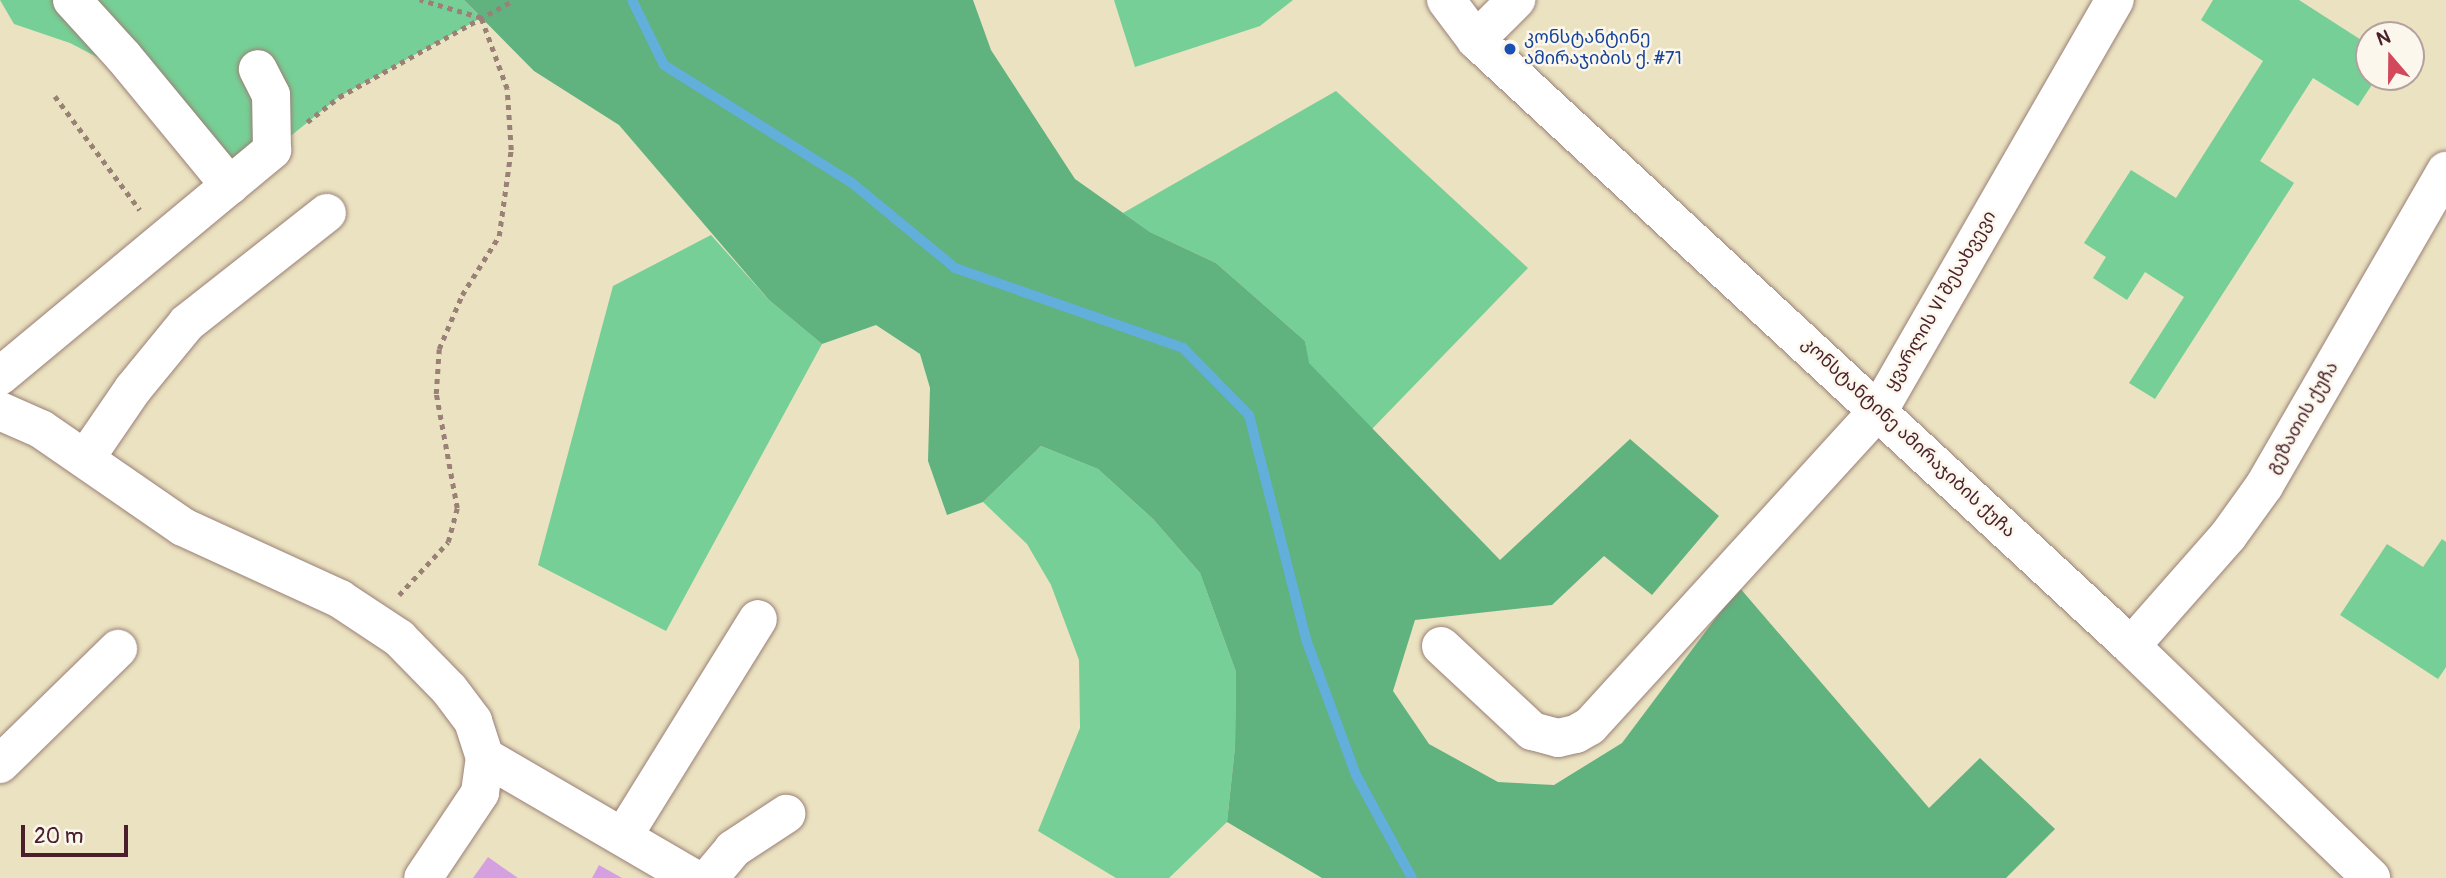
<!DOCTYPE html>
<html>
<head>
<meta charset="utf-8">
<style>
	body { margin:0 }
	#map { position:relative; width:2446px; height:878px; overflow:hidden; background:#ebe2c1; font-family:Pangolin,"Noto Sans Georgian",sans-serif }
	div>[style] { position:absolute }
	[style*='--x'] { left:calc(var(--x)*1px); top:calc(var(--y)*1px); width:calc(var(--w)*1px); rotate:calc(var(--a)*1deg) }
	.green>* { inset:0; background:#76cf96 }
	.forest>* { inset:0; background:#60b27f }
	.stream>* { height:10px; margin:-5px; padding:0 5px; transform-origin:5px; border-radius:5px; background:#62afdb }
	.building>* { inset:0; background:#d5a0e0 }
	.path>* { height:4.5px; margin-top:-2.25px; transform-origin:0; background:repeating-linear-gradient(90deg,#9a8076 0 5px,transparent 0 10px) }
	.roads { filter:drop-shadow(0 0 2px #9a8076) drop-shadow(0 0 2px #9a8076) }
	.minor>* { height:38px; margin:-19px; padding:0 19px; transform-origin:19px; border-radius:19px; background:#fff }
	.dots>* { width:19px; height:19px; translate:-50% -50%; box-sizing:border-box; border:4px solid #fbf7ec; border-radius:50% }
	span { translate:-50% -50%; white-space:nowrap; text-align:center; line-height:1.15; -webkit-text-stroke:5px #fbf7ec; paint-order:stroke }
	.transit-label { font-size:18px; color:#164399 }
	.left { translate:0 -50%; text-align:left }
	.street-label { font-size:18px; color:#4a1f2b }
	.north { position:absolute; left:2355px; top:21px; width:70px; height:70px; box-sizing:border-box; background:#fbf7ec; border:2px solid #b4a19f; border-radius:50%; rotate:340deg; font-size:19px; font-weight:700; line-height:28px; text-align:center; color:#4a1f2b }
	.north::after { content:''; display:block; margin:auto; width:24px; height:32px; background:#d1495b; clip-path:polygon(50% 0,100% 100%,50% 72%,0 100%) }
	.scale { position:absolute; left:21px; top:825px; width:107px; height:32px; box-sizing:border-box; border:4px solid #4a1f2b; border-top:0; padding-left:9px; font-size:21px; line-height:24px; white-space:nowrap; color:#4a1f2b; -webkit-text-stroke:5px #fbf7ec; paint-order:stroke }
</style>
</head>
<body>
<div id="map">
	<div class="green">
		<div style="clip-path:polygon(0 0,464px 0,481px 18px,339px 97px,241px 176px,118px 68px,70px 43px,14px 24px)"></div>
		<div style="clip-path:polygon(1114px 0,1293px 0,1260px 26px,1135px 67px)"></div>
		<div style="clip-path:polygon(2213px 0,2299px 0,2369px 45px,2369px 77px,2377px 77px,2358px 106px,2313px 78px,2260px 161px,2294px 183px,2155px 399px,2129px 383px,2184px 297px,2145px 272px,2127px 300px,2093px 278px,2106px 257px,2084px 243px,2131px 170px,2176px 198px,2263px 61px,2201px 20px)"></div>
		<div style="clip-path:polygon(1336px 91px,1528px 268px,1372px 429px,1308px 363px,1305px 341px,1216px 263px,1150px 232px,1123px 213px)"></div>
		<div style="clip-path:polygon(711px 235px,769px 300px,822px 344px,666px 631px,538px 565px,613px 286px)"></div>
		<div style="clip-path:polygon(1041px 446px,1098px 469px,1153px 519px,1200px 573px,1236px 672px,1235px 747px,1227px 822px,1169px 878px,1116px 878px,1038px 831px,1080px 728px,1079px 660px,1051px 585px,1027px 544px,983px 502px)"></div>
		<div style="clip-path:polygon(2442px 539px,2446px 542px,2446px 667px,2438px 679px,2340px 615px,2387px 544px,2423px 567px)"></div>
	</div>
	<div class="forest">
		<div style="clip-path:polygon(464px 0,973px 0,991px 50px,1075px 179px,1150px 232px,1216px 263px,1305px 341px,1309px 363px,1500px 560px,1630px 439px,1719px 516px,1652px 595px,1604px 556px,1552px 605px,1415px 620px,1393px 691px,1429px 744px,1498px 782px,1554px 785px,1622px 743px,1739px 587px,1929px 808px,1980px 758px,2055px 829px,2006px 878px,1322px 878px,1227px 822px,1235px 747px,1236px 672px,1200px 573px,1153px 519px,1098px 469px,1041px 446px,983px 502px,947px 515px,928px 461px,930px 388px,920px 354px,876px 325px,822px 344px,769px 300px,619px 125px,534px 71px)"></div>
	</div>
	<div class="stream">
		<div style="--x:632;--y:0;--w:72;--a:63.8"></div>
		<div style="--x:664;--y:65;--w:222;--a:32.1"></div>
		<div style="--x:852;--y:183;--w:134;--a:39.5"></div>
		<div style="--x:955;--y:268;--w:242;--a:19.3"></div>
		<div style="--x:1183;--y:348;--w:94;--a:45.4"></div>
		<div style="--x:1249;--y:415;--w:234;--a:75.7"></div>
		<div style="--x:1307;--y:642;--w:142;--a:69.8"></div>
		<div style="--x:1356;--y:775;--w:117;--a:61.5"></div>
	</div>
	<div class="building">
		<div style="clip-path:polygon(488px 857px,518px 878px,473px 878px)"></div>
		<div style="clip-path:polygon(599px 865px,622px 878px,592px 878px)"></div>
	</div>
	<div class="path">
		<div style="--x:55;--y:96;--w:142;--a:53.3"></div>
		<div style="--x:307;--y:122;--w:41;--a:-38"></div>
		<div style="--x:339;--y:97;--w:200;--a:-29"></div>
		<div style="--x:399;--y:595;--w:72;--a:-47.2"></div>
		<div style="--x:448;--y:542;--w:35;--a:-75"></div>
		<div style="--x:457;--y:508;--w:116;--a:-100.4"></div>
		<div style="--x:436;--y:394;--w:45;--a:-86.2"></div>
		<div style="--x:439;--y:349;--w:59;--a:-66.9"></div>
		<div style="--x:462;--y:295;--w:70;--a:-57.9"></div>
		<div style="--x:499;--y:236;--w:87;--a:-82.1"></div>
		<div style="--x:511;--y:150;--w:61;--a:-93.8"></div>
		<div style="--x:507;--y:89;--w:76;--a:-110.1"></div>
		<div style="--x:481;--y:18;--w:64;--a:-163.6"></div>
	</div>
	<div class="roads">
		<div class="minor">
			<div style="--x:72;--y:0;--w:76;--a:47.7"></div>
			<div style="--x:123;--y:56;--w:168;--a:50.5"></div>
			<div style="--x:1446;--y:0;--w:50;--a:53.1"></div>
			<div style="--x:1476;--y:40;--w:892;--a:42.77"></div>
			<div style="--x:2131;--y:646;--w:334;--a:44"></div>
			<div style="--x:1476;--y:40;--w:57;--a:-45"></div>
			<div style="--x:0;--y:376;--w:354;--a:-39.7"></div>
			<div style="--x:272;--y:150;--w:55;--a:-91"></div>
			<div style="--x:271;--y:95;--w:29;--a:-117"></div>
			<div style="--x:0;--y:411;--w:45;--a:23.7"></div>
			<div style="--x:41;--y:429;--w:173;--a:34.6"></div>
			<div style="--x:183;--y:527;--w:173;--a:24.6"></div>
			<div style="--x:340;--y:599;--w:71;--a:33.5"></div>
			<div style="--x:399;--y:638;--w:71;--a:45.6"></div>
			<div style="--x:449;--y:689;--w:40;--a:53"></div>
			<div style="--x:473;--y:721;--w:38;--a:72"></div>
			<div style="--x:485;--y:757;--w:36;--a:98"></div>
			<div style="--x:480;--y:793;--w:102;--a:123.8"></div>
			<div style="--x:85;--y:459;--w:85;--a:-55.6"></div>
			<div style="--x:133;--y:389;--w:85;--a:-50.7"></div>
			<div style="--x:187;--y:323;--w:178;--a:-38.2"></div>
			<div style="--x:1441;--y:646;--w:125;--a:43"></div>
			<div style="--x:1532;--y:731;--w:27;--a:15"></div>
			<div style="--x:1558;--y:738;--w:18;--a:-13"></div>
			<div style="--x:1576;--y:734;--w:16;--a:-30"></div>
			<div style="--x:1590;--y:726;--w:428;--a:-47.6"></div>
			<div style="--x:1879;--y:410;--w:473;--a:-60.1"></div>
			<div style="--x:2131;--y:646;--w:147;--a:-48.6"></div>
			<div style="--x:2228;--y:536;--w:62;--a:-54.2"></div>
			<div style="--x:2264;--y:486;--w:364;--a:-60"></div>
			<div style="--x:485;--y:757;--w:241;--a:30.2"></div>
			<div style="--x:0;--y:764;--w:165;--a:-44.3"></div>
			<div style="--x:624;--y:835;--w:254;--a:-58.2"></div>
			<div style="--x:709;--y:878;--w:38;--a:-50"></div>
			<div style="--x:733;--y:849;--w:64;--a:-33.4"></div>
		</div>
	</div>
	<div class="dots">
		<div style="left:1510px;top:49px;background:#1a4fb4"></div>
	</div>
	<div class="transit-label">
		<span class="left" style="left:1524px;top:49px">კონსტანტინე<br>ამირაჯიბის ქ. #71</span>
	</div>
	<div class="street-label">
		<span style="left:1941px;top:301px;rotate:-60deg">ყვარლის VI შესახვევი</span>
		<span style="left:2303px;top:418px;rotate:-60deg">გეზათის ქუჩა</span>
		<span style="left:1908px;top:438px;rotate:43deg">კონსტანტინე ამირაჯიბის ქუჩა</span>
	</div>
	<div class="north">N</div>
	<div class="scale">20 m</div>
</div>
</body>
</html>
